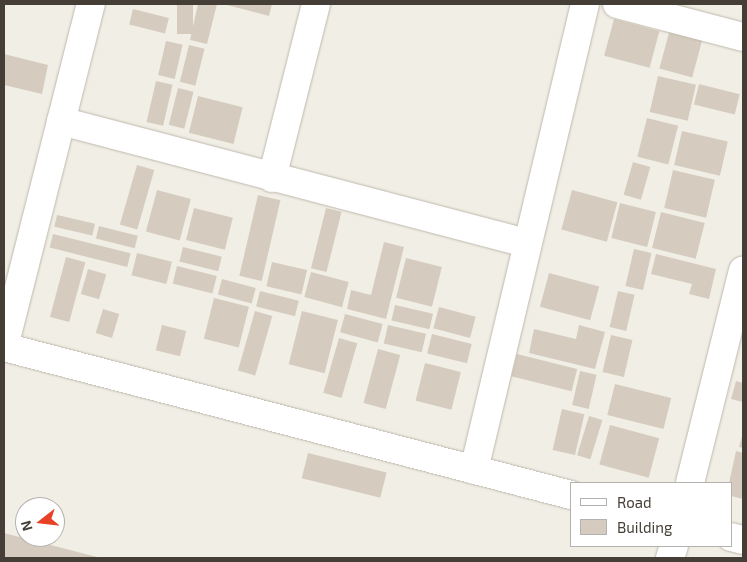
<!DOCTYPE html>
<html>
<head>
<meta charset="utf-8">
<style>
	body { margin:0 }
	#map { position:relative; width:747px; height:562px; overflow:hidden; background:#f1eee6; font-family:"Exo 2",sans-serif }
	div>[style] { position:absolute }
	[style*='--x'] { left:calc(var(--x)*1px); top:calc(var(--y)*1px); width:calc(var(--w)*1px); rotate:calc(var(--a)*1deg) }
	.building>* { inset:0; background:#d5ccbf; transform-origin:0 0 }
	.roads { filter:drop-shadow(0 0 1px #bfb8ac) drop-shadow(0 0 1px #bfb8ac) }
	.minor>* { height:28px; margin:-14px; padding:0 14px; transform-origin:14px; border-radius:14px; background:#fff }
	span { translate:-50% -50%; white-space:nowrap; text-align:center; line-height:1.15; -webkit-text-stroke:4px #fff; paint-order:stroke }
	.frame { position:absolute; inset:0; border:5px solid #443e36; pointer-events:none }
	.legend { position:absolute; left:570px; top:482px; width:162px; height:65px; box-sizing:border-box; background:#fff; border:1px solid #b4b2af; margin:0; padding:6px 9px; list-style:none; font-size:15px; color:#443e36 }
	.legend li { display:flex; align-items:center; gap:10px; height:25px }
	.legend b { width:25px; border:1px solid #b4b2af }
	.north { position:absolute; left:15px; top:497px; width:50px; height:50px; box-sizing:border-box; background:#fff; border:1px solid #b4b2af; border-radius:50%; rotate:254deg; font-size:14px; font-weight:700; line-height:20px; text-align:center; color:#443e36 }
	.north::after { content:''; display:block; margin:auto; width:18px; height:22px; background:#e84226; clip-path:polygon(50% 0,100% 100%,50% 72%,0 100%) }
</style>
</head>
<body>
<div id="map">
	<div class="building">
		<div style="left:177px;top:4px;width:16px;height:30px"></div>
		<div style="clip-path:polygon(198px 4px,217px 4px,207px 44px,190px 40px)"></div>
		<div style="clip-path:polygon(223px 4px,272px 4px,269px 16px)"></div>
		<div style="left:133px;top:9px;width:37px;height:16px;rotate:14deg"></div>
		<div style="left:614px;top:19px;width:47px;height:38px;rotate:15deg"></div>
		<div style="left:670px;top:29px;width:34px;height:41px;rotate:15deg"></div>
		<div style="left:166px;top:41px;width:17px;height:35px;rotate:13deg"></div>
		<div style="left:189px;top:45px;width:16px;height:38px;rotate:14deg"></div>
		<div style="clip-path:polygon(4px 54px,48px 65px,42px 94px,4px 85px)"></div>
		<div style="left:658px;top:76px;width:39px;height:37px;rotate:13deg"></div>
		<div style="left:156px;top:81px;width:17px;height:42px;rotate:13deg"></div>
		<div style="left:699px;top:84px;width:42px;height:21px;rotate:14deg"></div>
		<div style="left:178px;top:88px;width:16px;height:38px;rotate:14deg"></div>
		<div style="left:198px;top:96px;width:46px;height:38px;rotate:14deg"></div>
		<div style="left:647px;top:118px;width:32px;height:40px;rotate:14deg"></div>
		<div style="left:682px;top:131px;width:47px;height:35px;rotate:13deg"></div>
		<div style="left:633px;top:162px;width:18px;height:34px;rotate:16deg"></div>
		<div style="left:137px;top:165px;width:18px;height:62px;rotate:16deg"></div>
		<div style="left:673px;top:170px;width:43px;height:39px;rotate:13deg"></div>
		<div style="left:157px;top:190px;width:35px;height:43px;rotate:15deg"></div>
		<div style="left:572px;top:190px;width:47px;height:41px;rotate:15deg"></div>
		<div style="left:258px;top:195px;width:23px;height:83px;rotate:13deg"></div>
		<div style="left:620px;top:203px;width:37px;height:36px;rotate:14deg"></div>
		<div style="left:194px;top:208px;width:40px;height:33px;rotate:14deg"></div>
		<div style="left:326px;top:208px;width:16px;height:62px;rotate:14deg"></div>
		<div style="left:661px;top:212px;width:45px;height:37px;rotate:14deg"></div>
		<div style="left:57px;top:215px;width:39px;height:12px;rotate:13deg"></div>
		<div style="left:99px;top:226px;width:40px;height:13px;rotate:14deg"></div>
		<div style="left:53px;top:234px;width:80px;height:14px;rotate:14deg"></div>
		<div style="clip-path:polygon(384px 242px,404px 247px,386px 319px,347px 309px,351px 290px,371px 295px)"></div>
		<div style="left:183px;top:247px;width:40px;height:15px;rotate:14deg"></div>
		<div style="left:634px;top:249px;width:18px;height:38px;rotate:13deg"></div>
		<div style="left:137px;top:253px;width:36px;height:23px;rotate:14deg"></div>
		<div style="clip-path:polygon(656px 254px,716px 269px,709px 299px,689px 294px,692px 284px,651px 274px)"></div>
		<div style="left:66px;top:257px;width:20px;height:62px;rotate:15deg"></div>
		<div style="left:406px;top:258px;width:37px;height:41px;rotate:14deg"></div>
		<div style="left:272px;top:262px;width:36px;height:25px;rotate:13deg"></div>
		<div style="left:177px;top:266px;width:41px;height:18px;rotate:14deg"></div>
		<div style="left:88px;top:269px;width:19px;height:26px;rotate:16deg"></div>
		<div style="left:311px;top:272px;width:39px;height:26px;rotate:15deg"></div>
		<div style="left:549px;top:273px;width:52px;height:35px;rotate:15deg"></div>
		<div style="left:222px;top:279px;width:35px;height:16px;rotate:15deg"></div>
		<div style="left:260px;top:291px;width:40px;height:16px;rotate:14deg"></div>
		<div style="left:618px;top:291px;width:17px;height:37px;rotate:13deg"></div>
		<div style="left:214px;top:298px;width:36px;height:42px;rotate:14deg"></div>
		<div style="left:395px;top:305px;width:39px;height:16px;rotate:13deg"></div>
		<div style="left:439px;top:307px;width:38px;height:22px;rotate:15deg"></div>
		<div style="left:103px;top:309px;width:17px;height:25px;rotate:17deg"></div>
		<div style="left:255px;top:311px;width:18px;height:62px;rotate:16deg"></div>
		<div style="left:302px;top:311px;width:37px;height:55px;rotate:14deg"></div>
		<div style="left:345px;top:314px;width:39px;height:19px;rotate:15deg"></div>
		<div style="left:162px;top:325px;width:25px;height:26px;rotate:14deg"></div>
		<div style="left:388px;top:325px;width:39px;height:19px;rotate:13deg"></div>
		<div style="clip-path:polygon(579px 325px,605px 332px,595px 369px,529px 353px,534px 329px,576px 339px)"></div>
		<div style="left:432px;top:334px;width:41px;height:20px;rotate:14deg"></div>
		<div style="left:611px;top:335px;width:22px;height:38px;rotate:13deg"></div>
		<div style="left:339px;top:338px;width:19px;height:57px;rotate:16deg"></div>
		<div style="left:378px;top:349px;width:23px;height:56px;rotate:15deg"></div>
		<div style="left:517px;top:354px;width:62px;height:23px;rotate:14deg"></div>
		<div style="left:425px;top:363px;width:37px;height:39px;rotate:14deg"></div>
		<div style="left:580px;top:371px;width:17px;height:35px;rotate:13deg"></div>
		<div style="clip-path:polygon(736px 381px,743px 383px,743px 402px,731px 399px)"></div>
		<div style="left:615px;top:384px;width:58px;height:32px;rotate:14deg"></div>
		<div style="left:562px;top:409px;width:23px;height:42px;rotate:13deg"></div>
		<div style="left:589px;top:416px;width:14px;height:41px;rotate:17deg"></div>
		<div style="left:610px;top:425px;width:51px;height:41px;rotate:15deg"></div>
		<div style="clip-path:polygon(743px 433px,743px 448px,739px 447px)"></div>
		<div style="clip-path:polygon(736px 451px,743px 453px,743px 499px,731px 496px,729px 483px)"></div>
		<div style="left:308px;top:453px;width:81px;height:26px;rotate:14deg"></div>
		<div style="clip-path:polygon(4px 533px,101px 558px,4px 558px)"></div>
	</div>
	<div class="roads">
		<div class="minor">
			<div style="--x:617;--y:4;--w:130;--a:14.7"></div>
			<div style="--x:61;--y:121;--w:480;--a:14.7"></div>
			<div style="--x:272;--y:178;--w:179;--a:-75.8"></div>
			<div style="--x:4;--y:347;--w:586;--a:14.63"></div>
			<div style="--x:4;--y:347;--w:354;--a:-75.8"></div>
			<div style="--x:474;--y:470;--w:479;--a:-76.6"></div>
			<div style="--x:690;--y:483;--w:219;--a:-76"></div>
			<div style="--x:731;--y:537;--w:12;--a:14"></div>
			<div style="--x:670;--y:558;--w:13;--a:-72"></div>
		</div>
	</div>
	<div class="frame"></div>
	<ul class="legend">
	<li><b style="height:6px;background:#fff"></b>Road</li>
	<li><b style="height:14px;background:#d5ccbf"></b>Building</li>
	</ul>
	<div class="north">N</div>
</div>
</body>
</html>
